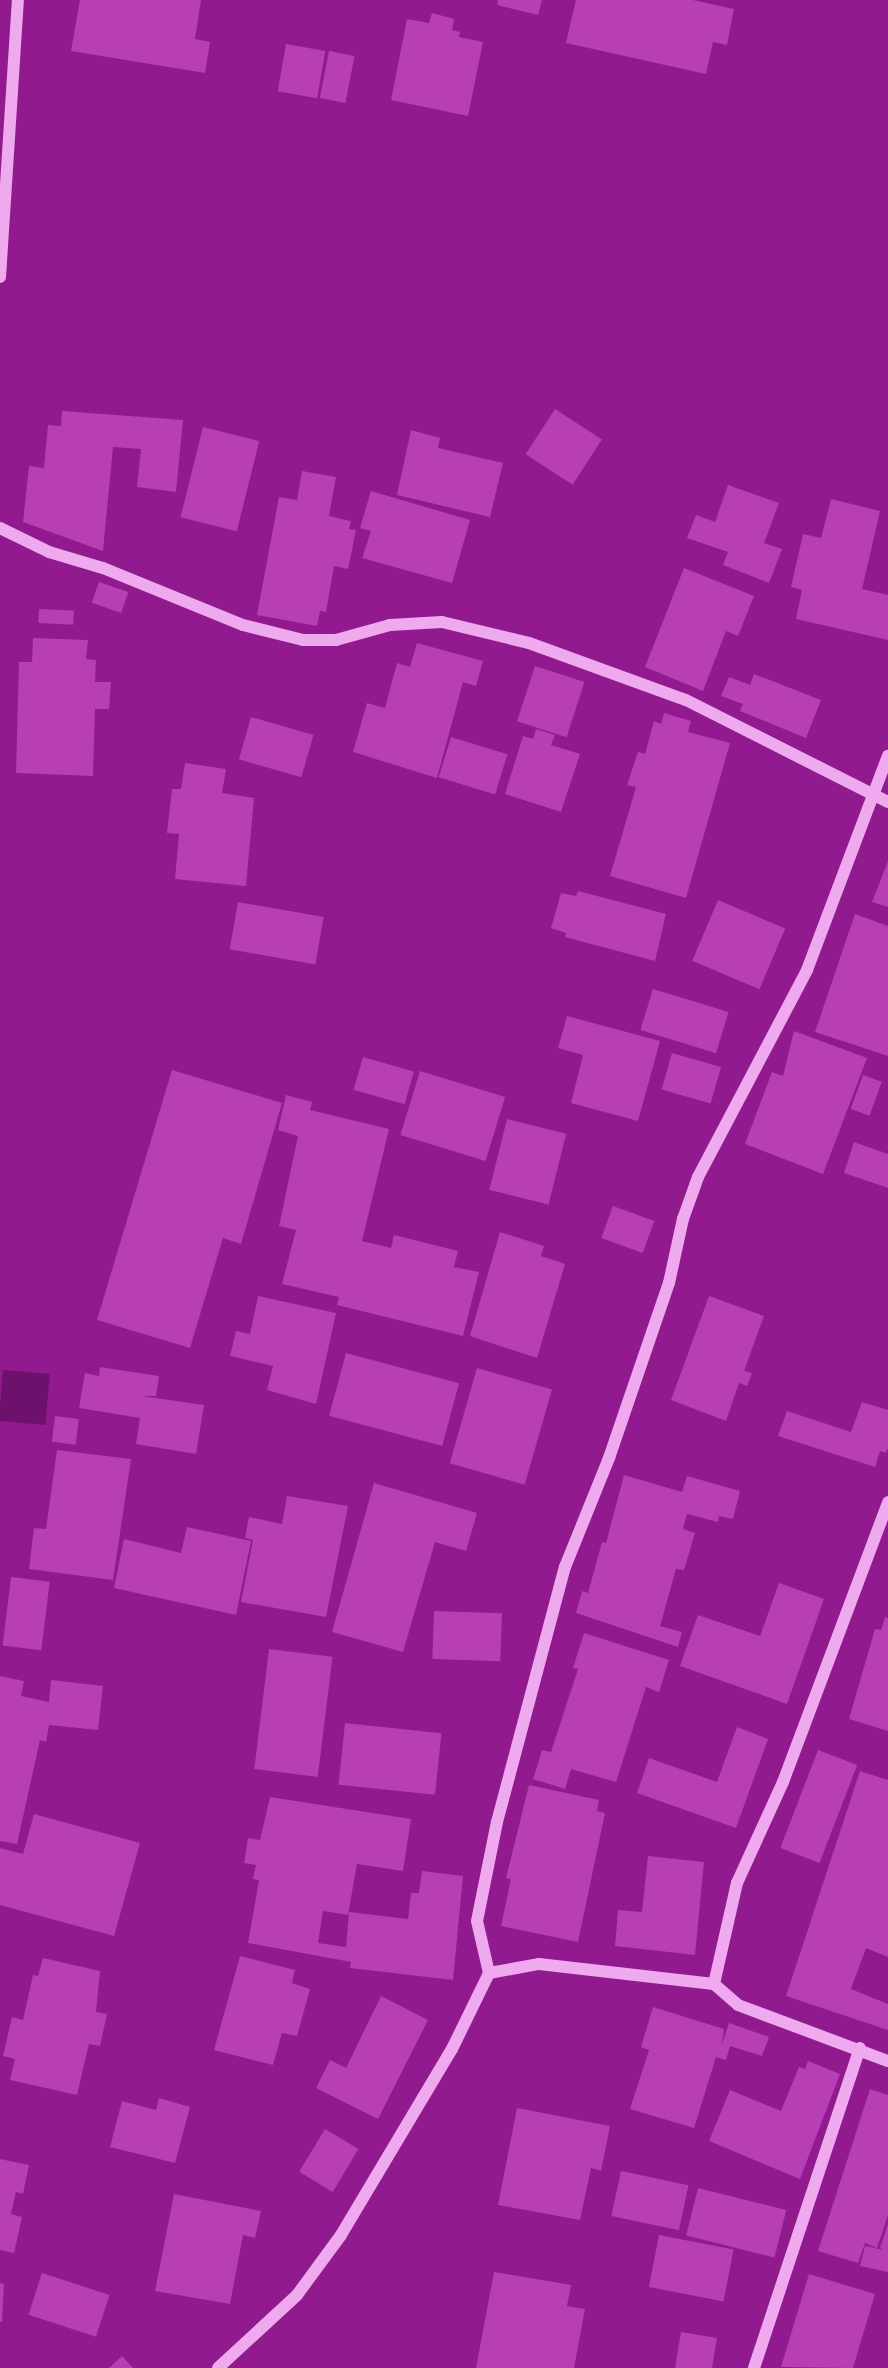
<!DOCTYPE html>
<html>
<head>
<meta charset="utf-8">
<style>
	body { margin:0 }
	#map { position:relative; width:888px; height:2368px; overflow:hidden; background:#911a8e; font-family:Roboto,sans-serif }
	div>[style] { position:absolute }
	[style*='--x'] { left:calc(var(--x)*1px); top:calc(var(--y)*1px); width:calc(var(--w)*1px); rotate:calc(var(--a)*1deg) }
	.water>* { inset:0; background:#6e116c; transform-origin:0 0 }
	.building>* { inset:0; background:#b73eb5; transform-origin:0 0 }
	.minor>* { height:12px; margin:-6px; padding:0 6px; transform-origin:6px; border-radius:6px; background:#efa9ee }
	span { translate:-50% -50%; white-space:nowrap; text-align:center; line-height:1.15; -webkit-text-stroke:7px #911a8e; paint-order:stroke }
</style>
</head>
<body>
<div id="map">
	<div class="water">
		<div style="left:3px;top:1370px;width:47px;height:51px;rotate:5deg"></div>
	</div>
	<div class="building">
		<div style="clip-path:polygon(80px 0,201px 0,195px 39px,210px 42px,205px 73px,71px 51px)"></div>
		<div style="clip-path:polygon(498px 0,542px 0,538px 15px,497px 5px)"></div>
		<div style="clip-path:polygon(576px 0,693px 0,734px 9px,727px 45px,713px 42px,706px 74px,566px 43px)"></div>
		<div style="clip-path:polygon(432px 13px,454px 19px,452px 30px,460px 32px,459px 37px,483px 42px,468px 116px,391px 100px,407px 19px,429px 23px)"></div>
		<div style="left:286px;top:44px;width:40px;height:48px;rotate:10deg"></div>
		<div style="left:329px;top:51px;width:26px;height:48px;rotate:11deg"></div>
		<div style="left:555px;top:409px;width:56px;height:54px;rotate:33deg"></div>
		<div style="clip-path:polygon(62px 411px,183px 420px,176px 492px,137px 487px,141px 449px,113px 447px,103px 551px,23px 522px,29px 466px,44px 468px,48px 425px,61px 426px)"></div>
		<div style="left:203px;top:427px;width:58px;height:93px;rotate:14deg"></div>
		<div style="clip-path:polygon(411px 430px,440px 438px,438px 448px,503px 463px,490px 517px,397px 495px)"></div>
		<div style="clip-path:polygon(302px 471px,336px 477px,329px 516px,351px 521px,349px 529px,356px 530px,348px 569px,334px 566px,326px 612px,320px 611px,317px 626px,257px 615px,279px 497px,297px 500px)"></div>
		<div style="clip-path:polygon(728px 485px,779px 503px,764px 543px,782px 549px,769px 583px,723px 565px,728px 552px,687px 538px,696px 515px,715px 522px)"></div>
		<div style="clip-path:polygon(371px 491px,470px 520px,452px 583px,362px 558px,371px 531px,360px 528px)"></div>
		<div style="clip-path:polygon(831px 499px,880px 511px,862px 589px,888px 595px,888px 640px,796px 619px,802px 590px,791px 587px,803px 534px,821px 538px)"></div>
		<div style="clip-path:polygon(684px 568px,754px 596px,738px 636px,726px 631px,703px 691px,645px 667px)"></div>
		<div style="left:99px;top:582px;width:31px;height:22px;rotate:19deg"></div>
		<div style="left:39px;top:609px;width:35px;height:14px;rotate:3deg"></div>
		<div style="clip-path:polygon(33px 638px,88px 640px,86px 659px,96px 660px,95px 682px,111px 682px,109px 709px,95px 709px,93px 776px,16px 773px,19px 662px,32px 662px)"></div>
		<div style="clip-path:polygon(417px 643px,483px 661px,476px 686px,463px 682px,437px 778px,353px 752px,367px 703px,385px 708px,397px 663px,410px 667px)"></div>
		<div style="left:535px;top:666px;width:52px;height:58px;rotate:18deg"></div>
		<div style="clip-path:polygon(754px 674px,821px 700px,806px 738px,740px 711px,743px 704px,721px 696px,729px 677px,750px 685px)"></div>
		<div style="clip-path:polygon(664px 713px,691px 721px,688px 732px,730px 743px,686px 898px,610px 876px,636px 787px,627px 785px,638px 752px,645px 754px,654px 721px,661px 724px)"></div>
		<div style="left:251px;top:717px;width:65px;height:44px;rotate:16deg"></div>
		<div style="clip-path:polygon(536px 729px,555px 735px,551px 745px,580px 754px,561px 812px,505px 794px,523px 736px,533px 739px)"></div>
		<div style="left:451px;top:737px;width:59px;height:42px;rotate:17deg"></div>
		<div style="clip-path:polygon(185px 763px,226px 769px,222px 793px,254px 798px,246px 886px,175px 879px,179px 834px,167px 833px,172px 789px,181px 789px)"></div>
		<div style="clip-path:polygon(888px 861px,888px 907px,872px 902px)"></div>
		<div style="clip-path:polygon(578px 891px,666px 914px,655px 961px,565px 937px,566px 933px,551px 928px,561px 893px,576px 896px)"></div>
		<div style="left:718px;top:900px;width:73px;height:66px;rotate:23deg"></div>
		<div style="left:238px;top:902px;width:87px;height:48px;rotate:10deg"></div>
		<div style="clip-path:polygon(855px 914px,888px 926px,888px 1056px,815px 1032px)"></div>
		<div style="left:653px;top:989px;width:79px;height:43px;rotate:17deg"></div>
		<div style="clip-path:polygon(567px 1016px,660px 1041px,638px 1121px,571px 1103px,583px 1055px,558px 1048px)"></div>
		<div style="clip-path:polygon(794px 1031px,867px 1058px,823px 1174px,745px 1144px,772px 1072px,783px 1076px)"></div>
		<div style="left:672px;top:1053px;width:51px;height:38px;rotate:16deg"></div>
		<div style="left:363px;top:1057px;width:53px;height:34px;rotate:16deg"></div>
		<div style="clip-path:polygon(172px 1070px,282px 1103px,241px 1244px,223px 1238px,190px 1348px,97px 1320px)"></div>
		<div style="left:420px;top:1071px;width:89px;height:67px;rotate:17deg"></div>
		<div style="left:863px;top:1075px;width:20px;height:36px;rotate:20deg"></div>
		<div style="clip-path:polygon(286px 1095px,312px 1102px,310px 1110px,389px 1129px,362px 1241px,391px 1248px,394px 1235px,458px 1251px,454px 1267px,479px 1272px,463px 1336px,337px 1305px,339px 1297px,282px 1284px,296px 1230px,279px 1226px,298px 1136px,278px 1130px)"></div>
		<div style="left:507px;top:1119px;width:61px;height:73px;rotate:14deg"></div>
		<div style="clip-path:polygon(854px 1142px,888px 1154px,888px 1188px,844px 1173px)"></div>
		<div style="left:613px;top:1206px;width:44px;height:34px;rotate:20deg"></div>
		<div style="clip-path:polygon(500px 1232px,544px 1246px,541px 1256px,565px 1264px,537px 1358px,470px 1336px)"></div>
		<div style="clip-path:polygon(258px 1296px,336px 1313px,316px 1404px,267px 1390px,273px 1366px,230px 1356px,236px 1331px,250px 1334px)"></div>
		<div style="clip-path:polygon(709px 1296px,764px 1316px,744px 1371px,752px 1373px,747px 1386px,739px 1383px,726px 1421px,671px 1400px)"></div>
		<div style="left:346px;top:1353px;width:117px;height:65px;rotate:15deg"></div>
		<div style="clip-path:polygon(100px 1367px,159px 1376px,156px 1396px,142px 1396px,204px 1405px,196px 1454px,136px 1444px,140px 1418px,79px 1408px,85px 1373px,99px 1376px)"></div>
		<div style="left:477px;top:1368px;width:78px;height:99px;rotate:16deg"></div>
		<div style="clip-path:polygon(862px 1402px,888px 1410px,888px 1448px,886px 1453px,880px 1451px,875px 1467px,778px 1436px,787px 1411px,851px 1432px)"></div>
		<div style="left:55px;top:1416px;width:24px;height:26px;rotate:7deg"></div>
		<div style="clip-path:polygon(57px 1450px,131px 1459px,113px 1580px,29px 1569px,34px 1528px,46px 1529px)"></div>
		<div style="clip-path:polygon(624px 1475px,682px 1492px,687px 1476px,740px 1491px,733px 1519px,719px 1516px,718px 1522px,687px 1514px,683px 1529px,695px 1533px,684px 1570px,676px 1569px,660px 1626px,682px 1632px,678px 1647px,576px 1613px,582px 1591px,588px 1593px,602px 1542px,606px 1543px)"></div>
		<div style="clip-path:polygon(374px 1483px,477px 1513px,466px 1551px,435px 1542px,403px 1652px,332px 1632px)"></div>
		<div style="clip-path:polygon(287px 1496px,348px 1506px,326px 1617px,241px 1602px,253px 1540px,245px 1538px,249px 1517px,282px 1524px)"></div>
		<div style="clip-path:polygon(187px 1527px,251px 1541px,236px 1615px,114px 1588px,124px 1539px,181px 1553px)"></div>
		<div style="left:11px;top:1577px;width:39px;height:69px;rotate:7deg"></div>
		<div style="clip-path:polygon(779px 1583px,824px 1599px,787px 1704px,680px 1666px,698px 1615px,760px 1636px)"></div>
		<div style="left:434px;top:1611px;width:68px;height:48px;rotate:2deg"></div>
		<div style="clip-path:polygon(885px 1617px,888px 1618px,888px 1731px,849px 1719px,875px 1629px,881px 1630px)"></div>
		<div style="clip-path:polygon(584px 1633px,669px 1660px,659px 1692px,646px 1687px,616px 1782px,571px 1769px,565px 1789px,533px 1779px,542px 1750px,551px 1752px,578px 1669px,573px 1668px)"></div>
		<div style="left:269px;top:1649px;width:64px;height:121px;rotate:7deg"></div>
		<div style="clip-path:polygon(0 1676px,24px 1681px,21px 1696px,49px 1702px,51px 1680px,103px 1686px,98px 1730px,49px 1725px,46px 1742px,40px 1740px,17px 1844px,0 1841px)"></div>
		<div style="left:345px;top:1723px;width:97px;height:62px;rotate:6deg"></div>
		<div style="clip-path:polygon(737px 1727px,768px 1739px,736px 1828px,637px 1793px,649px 1758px,717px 1782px)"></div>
		<div style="left:818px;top:1750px;width:42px;height:105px;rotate:21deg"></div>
		<div style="clip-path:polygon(860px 1771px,888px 1780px,888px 1957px,866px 1948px,851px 1989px,888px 2004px,888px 2030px,786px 1996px)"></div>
		<div style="clip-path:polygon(529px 1785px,599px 1800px,597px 1811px,605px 1813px,578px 1942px,501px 1926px,511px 1879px,506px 1878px)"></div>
		<div style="clip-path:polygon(270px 1797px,411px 1819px,403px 1871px,357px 1864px,348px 1915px,323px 1911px,318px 1943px,346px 1947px,349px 1912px,408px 1919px,411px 1893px,419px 1893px,422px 1871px,463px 1876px,453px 1980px,350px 1968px,351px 1962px,248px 1943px,259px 1880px,253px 1879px,256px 1865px,244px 1863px,248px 1838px,260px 1840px)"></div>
		<div style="clip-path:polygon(34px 1814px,140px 1843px,114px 1936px,0 1905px,0 1848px,23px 1854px)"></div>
		<div style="clip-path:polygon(648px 1856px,704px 1862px,695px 1955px,615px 1946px,618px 1910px,642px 1912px)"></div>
		<div style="clip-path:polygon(240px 1956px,295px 1970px,292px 1983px,310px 1989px,297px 2036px,282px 2033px,273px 2065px,214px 2050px)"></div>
		<div style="clip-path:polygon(43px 1958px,100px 1971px,96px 2012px,107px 2014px,100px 2046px,89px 2044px,77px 2095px,10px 2080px,15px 2059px,3px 2056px,12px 2017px,23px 2020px,33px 1975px,38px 1976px)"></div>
		<div style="clip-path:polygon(381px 1996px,428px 2020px,378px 2119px,316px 2088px,330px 2060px,346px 2068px)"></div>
		<div style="clip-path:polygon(653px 2007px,724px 2029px,722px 2044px,729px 2023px,769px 2037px,762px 2056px,730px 2046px,726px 2060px,716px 2057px,694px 2128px,630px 2109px,649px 2050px,641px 2047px)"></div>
		<div style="clip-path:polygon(808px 2061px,840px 2074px,800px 2179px,709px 2141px,730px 2090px,781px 2111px,799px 2067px,805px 2069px)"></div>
		<div style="clip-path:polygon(870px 2089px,888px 2095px,888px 2215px,877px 2248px,865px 2243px,858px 2263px,818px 2251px)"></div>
		<div style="clip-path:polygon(159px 2098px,190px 2107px,175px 2163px,110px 2147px,122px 2101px,156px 2110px)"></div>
		<div style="clip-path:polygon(517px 2108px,610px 2126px,601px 2171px,591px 2168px,580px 2220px,498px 2205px)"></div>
		<div style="left:325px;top:2129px;width:39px;height:50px;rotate:31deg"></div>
		<div style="clip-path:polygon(0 2159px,29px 2165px,23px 2194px,16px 2192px,11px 2214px,22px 2217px,14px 2253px,0 2250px)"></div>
		<div style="left:621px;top:2171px;width:69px;height:46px;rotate:12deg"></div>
		<div style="left:698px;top:2188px;width:91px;height:49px;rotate:14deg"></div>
		<div style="clip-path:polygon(174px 2194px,261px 2211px,255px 2238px,243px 2235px,230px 2304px,155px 2291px)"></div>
		<div style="clip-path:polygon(888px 2224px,888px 2272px,860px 2266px,865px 2246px,884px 2250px,880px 2248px)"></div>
		<div style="left:659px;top:2235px;width:76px;height:53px;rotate:11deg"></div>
		<div style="clip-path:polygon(494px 2272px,571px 2285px,567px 2306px,585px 2309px,574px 2368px,476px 2368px)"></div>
		<div style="left:42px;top:2273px;width:71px;height:44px;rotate:18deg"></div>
		<div style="clip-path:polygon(809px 2274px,875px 2294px,853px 2368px,781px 2367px)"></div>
		<div style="clip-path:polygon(0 2283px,4px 2284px,2px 2322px,0 2322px)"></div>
		<div style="clip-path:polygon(681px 2332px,717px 2338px,712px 2368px,675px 2368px)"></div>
		<div style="clip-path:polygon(122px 2356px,133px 2368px,109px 2368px)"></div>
	</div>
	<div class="minor">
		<div style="--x:0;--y:277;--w:278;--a:-86.3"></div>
		<div style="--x:0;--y:528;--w:55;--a:26.1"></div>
		<div style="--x:49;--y:552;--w:56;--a:16.5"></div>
		<div style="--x:103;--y:568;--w:151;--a:22.2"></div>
		<div style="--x:243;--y:625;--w:62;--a:14"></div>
		<div style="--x:303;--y:640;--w:33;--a:0"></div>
		<div style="--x:336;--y:640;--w:56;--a:-15.5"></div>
		<div style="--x:390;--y:625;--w:52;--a:-3.3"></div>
		<div style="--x:442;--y:622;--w:89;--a:13.6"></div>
		<div style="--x:529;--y:643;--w:167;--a:20"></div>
		<div style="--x:686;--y:700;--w:226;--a:26.8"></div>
		<div style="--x:489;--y:1973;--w:51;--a:-10.2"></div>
		<div style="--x:539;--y:1964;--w:176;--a:6.5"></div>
		<div style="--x:714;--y:1984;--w:32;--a:41"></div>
		<div style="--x:738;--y:2005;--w:160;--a:20.5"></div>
		<div style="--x:714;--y:1984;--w:104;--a:-77.2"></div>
		<div style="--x:737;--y:1883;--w:111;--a:-65.5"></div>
		<div style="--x:783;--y:1782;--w:299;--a:-69.4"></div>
		<div style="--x:218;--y:2368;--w:108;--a:-42.7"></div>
		<div style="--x:297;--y:2295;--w:74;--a:-53.7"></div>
		<div style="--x:341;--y:2235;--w:217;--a:-59.2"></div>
		<div style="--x:452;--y:2049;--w:85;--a:-64"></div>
		<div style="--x:489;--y:1973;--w:53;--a:-103"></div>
		<div style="--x:477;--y:1921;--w:101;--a:-78.6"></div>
		<div style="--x:497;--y:1822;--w:264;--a:-75.1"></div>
		<div style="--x:565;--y:1567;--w:118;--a:-68"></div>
		<div style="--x:609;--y:1458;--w:185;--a:-71.1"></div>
		<div style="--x:669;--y:1283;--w:66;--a:-77.7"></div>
		<div style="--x:683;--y:1219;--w:45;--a:-70.3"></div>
		<div style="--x:698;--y:1177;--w:234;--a:-62.2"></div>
		<div style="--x:807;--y:970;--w:229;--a:-69.3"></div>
		<div style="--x:754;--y:2368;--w:337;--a:-71.7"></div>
	</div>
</div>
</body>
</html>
